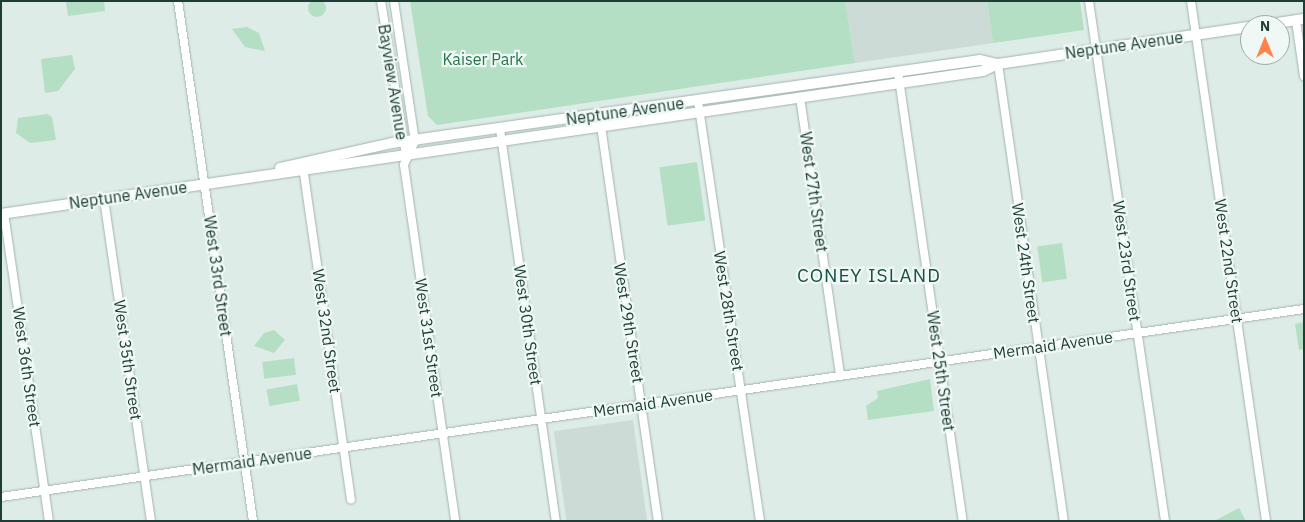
<!DOCTYPE html>
<html>
<head>
<meta charset="utf-8">
<style>
	body { margin:0 }
	#map { position:relative; width:1305px; height:522px; overflow:hidden; background:#deece7; font-family:"IBM Plex Sans",sans-serif }
	div>[style] { position:absolute }
	[style*='--x'] { left:calc(var(--x)*1px); top:calc(var(--y)*1px); width:calc(var(--w)*1px); rotate:calc(var(--a)*1deg) }
	.built>* { inset:0; background:#ccdbd6; transform-origin:0 0 }
	.green>* { inset:0; background:#b5dfc4; transform-origin:0 0 }
	.round { border-radius:50% }
	.roads { filter:drop-shadow(0 0 1px #a1b4af) drop-shadow(0 0 1px #a1b4af) }
	.street>* { height:8px; margin:-4px; padding:0 4px; transform-origin:4px; border-radius:4px; background:#fff }
	.secondary>* { height:10px; margin:-5px; padding:0 5px; transform-origin:5px; border-radius:5px; background:#fff }
	span { translate:-50% -50%; white-space:nowrap; text-align:center; line-height:1.15; -webkit-text-stroke:4.5px #eff8f4; paint-order:stroke }
	.street-label { font-size:16px; color:#1e3d37 }
	.park-label { font-size:16px; color:#24774b }
	.quarter-label { font-size:19px; color:#185147; letter-spacing:1px }
	.frame { position:absolute; inset:0; border:2px solid #1e3d37; pointer-events:none }
	.north { position:absolute; left:1240px; top:15px; width:50px; height:50px; box-sizing:border-box; background:#eff8f4; border:1px solid #9bada8; border-radius:50%; rotate:0deg; font-size:14px; font-weight:700; line-height:20px; text-align:center; color:#1e3d37 }
	.north::after { content:''; display:block; margin:auto; width:18px; height:22px; background:#ff8449; clip-path:polygon(50% 0,100% 100%,50% 72%,0 100%) }
</style>
</head>
<body>
<div id="map">
	<div class="built">
		<div style="clip-path:polygon(845px 1px,987px 1px,993px 43px,855px 63px)"></div>
		<div style="left:633px;top:420px;width:102px;height:80px;rotate:82deg"></div>
	</div>
	<div class="green">
		<div class="round" style="left:308px;top:-1px;width:18px;height:18px"></div>
		<div style="clip-path:polygon(104px 1px,105px 11px,68px 16px,66px 2px)"></div>
		<div style="clip-path:polygon(410px 1px,845px 1px,855px 63px,437px 125px,428px 116px)"></div>
		<div style="clip-path:polygon(987px 1px,1080px 1px,1084px 30px,993px 43px)"></div>
		<div style="clip-path:polygon(247px 27px,259px 33px,265px 51px,245px 47px,232px 29px)"></div>
		<div style="clip-path:polygon(72px 55px,75px 69px,58px 91px,45px 93px,41px 59px)"></div>
		<div style="clip-path:polygon(47px 114px,52px 117px,56px 140px,30px 143px,16px 133px,18px 118px)"></div>
		<div style="left:697px;top:162px;width:59px;height:38px;rotate:82deg"></div>
		<div style="left:1062px;top:243px;width:36px;height:25px;rotate:82deg"></div>
		<div style="clip-path:polygon(1304px 322px,1304px 349px,1299px 350px,1295px 324px)"></div>
		<div style="clip-path:polygon(274px 330px,285px 340px,274px 353px,254px 346px,264px 333px)"></div>
		<div style="left:294px;top:358px;width:17px;height:32px;rotate:83deg"></div>
		<div style="clip-path:polygon(930px 379px,934px 411px,868px 420px,866px 406px,878px 398px,877px 391px)"></div>
		<div style="left:297px;top:384px;width:17px;height:31px;rotate:80deg"></div>
		<div style="clip-path:polygon(1239px 508px,1246px 521px,1214px 521px)"></div>
	</div>
	<div class="roads">
		<div class="street">
			<div style="--x:178;--y:1;--w:525;--a:81.79"></div>
			<div style="--x:381;--y:1;--w:156;--a:80.8"></div>
			<div style="--x:394;--y:1;--w:142;--a:81.5"></div>
			<div style="--x:415;--y:141;--w:26;--a:115"></div>
			<div style="--x:404;--y:165;--w:360;--a:81.8"></div>
			<div style="--x:1089;--y:1;--w:526;--a:81.68"></div>
			<div style="--x:1191;--y:1;--w:525;--a:81.79"></div>
			<div style="--x:1296;--y:21;--w:56;--a:81.7"></div>
			<div style="--x:998;--y:64;--w:462;--a:81.8"></div>
			<div style="--x:898;--y:72;--w:454;--a:81.8"></div>
			<div style="--x:800;--y:97;--w:282;--a:81.8"></div>
			<div style="--x:698;--y:101;--w:425;--a:81.6"></div>
			<div style="--x:601;--y:126;--w:399;--a:81.8"></div>
			<div style="--x:500;--y:129;--w:396;--a:81.9"></div>
			<div style="--x:303;--y:167;--w:336;--a:81.8"></div>
			<div style="--x:104;--y:199;--w:325;--a:81.7"></div>
			<div style="--x:4;--y:213;--w:311;--a:81.7"></div>
			<div style="--x:1;--y:497;--w:1316;--a:-8.21"></div>
		</div>
		<div class="secondary">
			<div style="--x:1265;--y:25;--w:39;--a:-9"></div>
			<div style="--x:280;--y:168;--w:115;--a:-12.6"></div>
			<div style="--x:392;--y:143;--w:594;--a:-8.03"></div>
			<div style="--x:980;--y:60;--w:18;--a:13"></div>
			<div style="--x:1;--y:214;--w:992;--a:-8.29"></div>
			<div style="--x:983;--y:71;--w:17;--a:-25"></div>
			<div style="--x:998;--y:64;--w:255;--a:-8.4"></div>
		</div>
	</div>
	<div class="street-label">
		<span style="left:1124px;top:45px;rotate:-8deg">Neptune Avenue</span>
		<span style="left:393px;top:82px;rotate:81deg">Bayview Avenue</span>
		<span style="left:625px;top:111px;rotate:-8deg">Neptune Avenue</span>
		<span style="left:814px;top:192px;rotate:82deg">West 27th Street</span>
		<span style="left:128px;top:195px;rotate:-8deg">Neptune Avenue</span>
		<span style="left:1127px;top:261px;rotate:82deg">West 23rd Street</span>
		<span style="left:1229px;top:261px;rotate:82deg">West 22nd Street</span>
		<span style="left:1026px;top:263px;rotate:82deg">West 24th Street</span>
		<span style="left:218px;top:276px;rotate:82deg">West 33rd Street</span>
		<span style="left:729px;top:311px;rotate:81deg">West 28th Street</span>
		<span style="left:629px;top:323px;rotate:81deg">West 29th Street</span>
		<span style="left:528px;top:325px;rotate:82deg">West 30th Street</span>
		<span style="left:327px;top:331px;rotate:82deg">West 32nd Street</span>
		<span style="left:429px;top:338px;rotate:82deg">West 31st Street</span>
		<span style="left:1053px;top:345px;rotate:-8deg">Mermaid Avenue</span>
		<span style="left:128px;top:360px;rotate:82deg">West 35th Street</span>
		<span style="left:27px;top:367px;rotate:82deg">West 36th Street</span>
		<span style="left:941px;top:371px;rotate:82deg">West 25th Street</span>
		<span style="left:653px;top:403px;rotate:-8deg">Mermaid Avenue</span>
		<span style="left:252px;top:461px;rotate:-8deg">Mermaid Avenue</span>
	</div>
	<div class="park-label">
		<span style="left:483px;top:59px">Kaiser Park</span>
	</div>
	<div class="quarter-label">
		<span style="left:869px;top:276px">CONEY ISLAND</span>
	</div>
	<div class="frame"></div>
	<div class="north">N</div>
</div>
</body>
</html>
